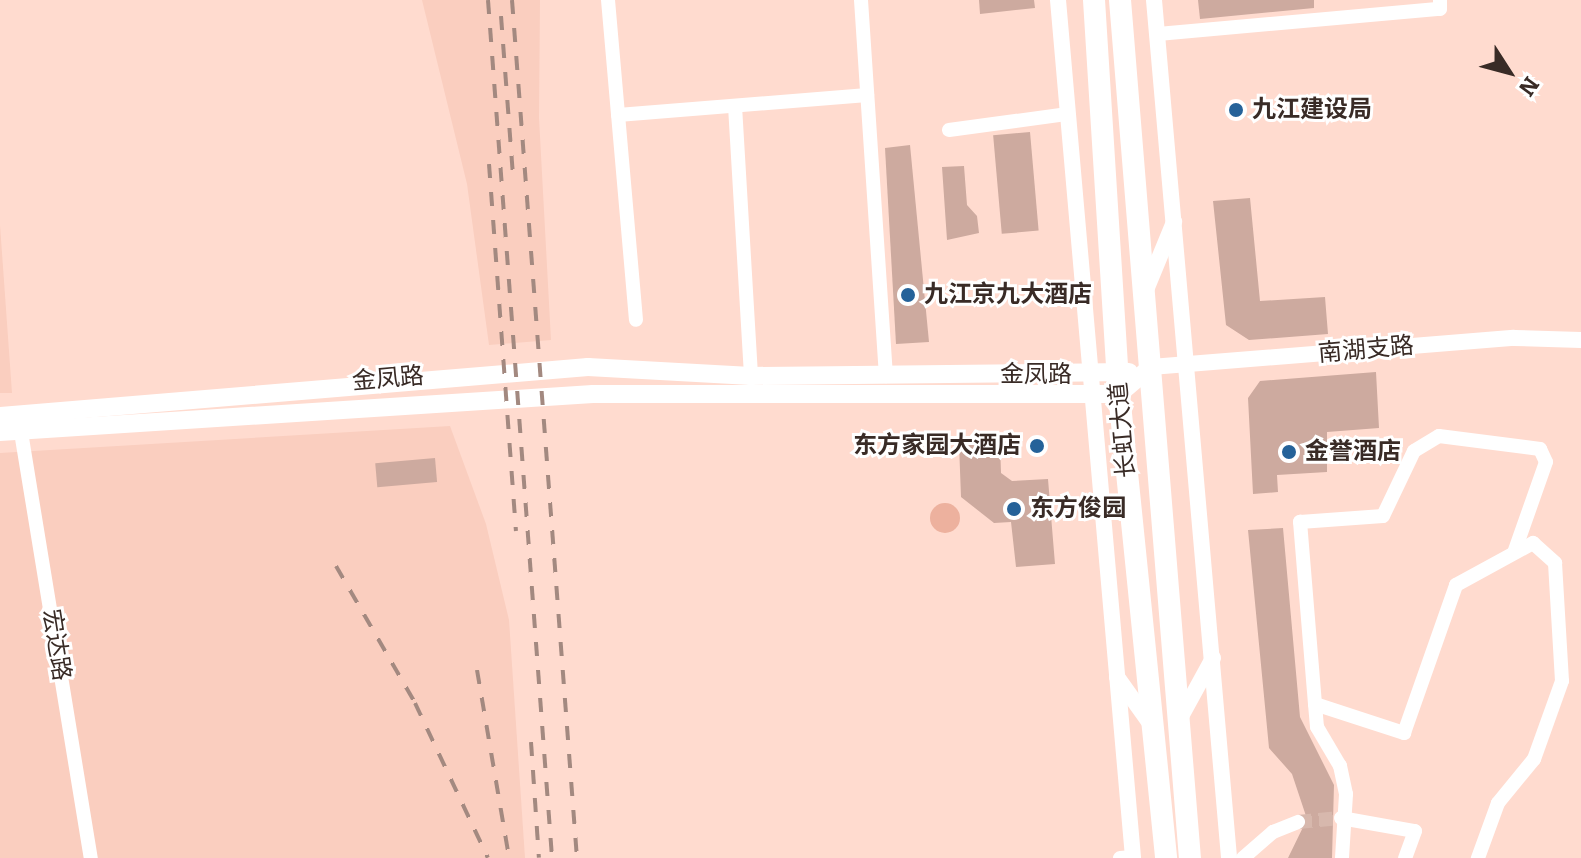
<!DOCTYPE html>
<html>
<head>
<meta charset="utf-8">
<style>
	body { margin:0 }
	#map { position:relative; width:1581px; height:858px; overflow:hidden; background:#ffdbcf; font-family:Bitter,"Noto Sans SC",serif }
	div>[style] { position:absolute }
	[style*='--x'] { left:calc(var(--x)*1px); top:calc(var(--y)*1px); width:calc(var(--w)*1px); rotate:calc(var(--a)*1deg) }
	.built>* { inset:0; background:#facebf }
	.green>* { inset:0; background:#edb19e }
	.round { border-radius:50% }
	.building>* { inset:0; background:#cdaa9f; transform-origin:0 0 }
	.minor-tunnel>* { height:14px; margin-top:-7px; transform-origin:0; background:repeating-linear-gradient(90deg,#d7b8ad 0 14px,transparent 0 21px) }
	.minor>* { height:14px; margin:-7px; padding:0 7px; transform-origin:7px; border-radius:7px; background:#fff }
	.tertiary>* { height:16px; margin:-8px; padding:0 8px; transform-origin:8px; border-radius:8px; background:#fff }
	.secondary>* { height:18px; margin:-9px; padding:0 9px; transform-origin:9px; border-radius:9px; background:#fff }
	.trunk>* { height:22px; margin:-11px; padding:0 11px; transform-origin:11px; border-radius:11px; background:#fff }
	.rail>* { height:4px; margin-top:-2px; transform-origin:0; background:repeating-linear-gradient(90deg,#a38980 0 14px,transparent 0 28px) }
	.dots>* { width:22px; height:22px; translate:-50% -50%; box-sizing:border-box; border:4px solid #fff; border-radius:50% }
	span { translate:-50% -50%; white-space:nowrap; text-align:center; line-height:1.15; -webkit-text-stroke:6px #fff; paint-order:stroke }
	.poi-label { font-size:24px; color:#392b26; font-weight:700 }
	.left { translate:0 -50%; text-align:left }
	.right { translate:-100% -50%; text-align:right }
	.street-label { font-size:24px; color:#392b26 }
	.north { position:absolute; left:1469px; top:32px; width:80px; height:80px; -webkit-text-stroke:6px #fff; paint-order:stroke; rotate:126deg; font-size:22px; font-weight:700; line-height:32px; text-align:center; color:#392b26 }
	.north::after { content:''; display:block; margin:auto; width:28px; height:36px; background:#392b26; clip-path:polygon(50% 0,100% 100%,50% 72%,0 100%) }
</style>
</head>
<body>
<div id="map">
	<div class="built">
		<div style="clip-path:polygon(422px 0,540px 0,539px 118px,551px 340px,489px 345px,467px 184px)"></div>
		<div style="clip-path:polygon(0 225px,12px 393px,0 393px)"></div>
		<div style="clip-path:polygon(450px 426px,486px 524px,509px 620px,525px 858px,0 858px,0 453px)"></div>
	</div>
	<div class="green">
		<div class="round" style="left:930px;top:503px;width:30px;height:30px"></div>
	</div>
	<div class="building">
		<div style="clip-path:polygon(979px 0,1034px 0,1035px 8px,980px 14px)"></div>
		<div style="clip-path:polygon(1198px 0,1314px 0,1314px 8px,1200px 19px)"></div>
		<div style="left:1030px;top:132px;width:99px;height:37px;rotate:85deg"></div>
		<div style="clip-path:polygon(910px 145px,929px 342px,896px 344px,885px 148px)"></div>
		<div style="clip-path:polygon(964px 166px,967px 205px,977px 216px,979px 233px,947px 240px,942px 167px)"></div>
		<div style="clip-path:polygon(1250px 198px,1260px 301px,1325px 297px,1328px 334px,1249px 340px,1226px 325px,1213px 201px)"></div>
		<div style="clip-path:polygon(1376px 372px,1379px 428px,1327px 432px,1327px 472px,1277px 475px,1278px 492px,1253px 494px,1248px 398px,1260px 381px)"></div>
		<div style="clip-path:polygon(1000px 442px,1001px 473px,1012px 481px,1048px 479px,1055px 564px,1016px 567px,1011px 522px,994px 523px,961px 497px,959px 444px)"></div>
		<div style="left:435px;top:458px;width:24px;height:60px;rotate:85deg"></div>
		<div style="clip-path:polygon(1283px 528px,1300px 717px,1334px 785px,1332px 858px,1288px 858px,1307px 819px,1292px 774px,1269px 748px,1248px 530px)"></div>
	</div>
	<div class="minor-tunnel">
		<div style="--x:1298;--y:822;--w:42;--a:-5.4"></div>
	</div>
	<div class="minor">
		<div style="--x:608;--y:0;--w:321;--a:85"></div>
		<div style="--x:861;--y:0;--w:377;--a:86.2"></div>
		<div style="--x:1158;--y:34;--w:283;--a:-5.1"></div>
		<div style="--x:1440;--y:9;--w:9;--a:-90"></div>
		<div style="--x:735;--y:106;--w:270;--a:86.6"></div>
		<div style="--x:618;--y:115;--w:250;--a:-4.6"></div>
		<div style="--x:949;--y:130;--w:120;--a:-7.7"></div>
		<div style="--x:21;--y:432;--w:432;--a:80.7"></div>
		<div style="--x:1315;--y:704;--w:183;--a:-94.7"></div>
		<div style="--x:1300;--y:522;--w:83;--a:-4.1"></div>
		<div style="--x:1383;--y:516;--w:72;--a:-64.5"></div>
		<div style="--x:1414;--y:451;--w:29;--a:-31"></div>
		<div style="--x:1439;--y:436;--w:102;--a:7.3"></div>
		<div style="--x:1540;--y:449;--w:14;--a:65"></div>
		<div style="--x:1546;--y:462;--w:96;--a:109.4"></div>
		<div style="--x:1341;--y:818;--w:75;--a:10"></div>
		<div style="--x:1415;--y:831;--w:29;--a:110"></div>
		<div style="--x:1120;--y:858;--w:13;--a:-4"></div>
		<div style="--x:1243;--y:858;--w:40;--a:-41"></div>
		<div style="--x:1273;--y:832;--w:27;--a:-22"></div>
		<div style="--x:1342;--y:858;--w:64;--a:-86.4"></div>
		<div style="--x:1346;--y:794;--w:29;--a:-102"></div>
		<div style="--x:1340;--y:766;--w:45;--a:-120.5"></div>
		<div style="--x:1317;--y:727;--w:23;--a:-95"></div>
		<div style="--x:1315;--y:704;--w:94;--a:18"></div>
		<div style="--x:1404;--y:733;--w:157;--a:-70.6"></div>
		<div style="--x:1456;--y:585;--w:88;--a:-28.6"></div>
		<div style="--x:1533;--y:543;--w:30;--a:42"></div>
		<div style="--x:1555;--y:563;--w:118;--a:86.6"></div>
		<div style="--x:1562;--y:681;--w:83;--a:109.7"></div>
		<div style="--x:1534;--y:759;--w:57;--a:129.3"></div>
		<div style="--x:1498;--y:803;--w:59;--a:110"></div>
	</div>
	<div class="tertiary">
		<div style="--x:1058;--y:0;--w:861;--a:85"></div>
		<div style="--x:1154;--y:0;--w:861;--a:85"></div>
		<div style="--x:1146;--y:290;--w:74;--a:-67.6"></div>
		<div style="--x:1151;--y:367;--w:364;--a:-4.6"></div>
		<div style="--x:1514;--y:338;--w:67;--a:1.7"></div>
		<div style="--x:1117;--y:677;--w:60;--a:54.5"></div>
		<div style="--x:1178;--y:722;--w:73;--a:-61.3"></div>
	</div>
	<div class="secondary">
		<div style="--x:0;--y:416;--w:590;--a:-4.76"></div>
		<div style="--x:588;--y:367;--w:163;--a:3.2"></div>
		<div style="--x:751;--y:376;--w:378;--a:-0.6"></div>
		<div style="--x:0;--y:432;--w:594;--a:-3.67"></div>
		<div style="--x:593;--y:394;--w:526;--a:0"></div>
		<div style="--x:1119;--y:394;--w:42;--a:-40.2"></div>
	</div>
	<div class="trunk">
		<div style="--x:1094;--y:0;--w:395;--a:86.4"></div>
		<div style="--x:1119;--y:394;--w:466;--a:84.2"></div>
		<div style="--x:1120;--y:0;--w:861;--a:85.34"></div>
	</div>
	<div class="rail">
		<div style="--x:488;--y:0;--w:860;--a:85.73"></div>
		<div style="--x:512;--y:0;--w:860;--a:85.67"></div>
		<div style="--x:501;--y:16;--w:160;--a:85.7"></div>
		<div style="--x:489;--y:164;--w:368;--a:85.8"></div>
		<div style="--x:336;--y:566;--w:158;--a:60"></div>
		<div style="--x:415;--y:703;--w:171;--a:64.8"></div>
		<div style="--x:477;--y:670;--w:191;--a:80.3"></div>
		<div style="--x:531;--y:742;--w:116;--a:86.1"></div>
	</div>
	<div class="dots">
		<div style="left:1236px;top:110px;background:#256299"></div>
		<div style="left:908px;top:295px;background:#256299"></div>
		<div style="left:1037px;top:446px;background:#256299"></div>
		<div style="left:1289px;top:452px;background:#256299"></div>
		<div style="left:1014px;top:509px;background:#256299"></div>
	</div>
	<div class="poi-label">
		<span class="left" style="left:1252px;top:110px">九江建设局</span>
		<span class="left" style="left:924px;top:295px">九江京九大酒店</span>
		<span class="right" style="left:1021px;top:446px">东方家园大酒店</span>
		<span class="left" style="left:1305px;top:452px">金誉酒店</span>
		<span class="left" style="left:1030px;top:509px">东方俊园</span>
	</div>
	<div class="street-label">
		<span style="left:1366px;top:350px;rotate:-5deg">南湖支路</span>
		<span style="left:1036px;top:375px">金凤路</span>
		<span style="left:388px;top:379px;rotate:-5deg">金凤路</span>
		<span style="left:1123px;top:430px;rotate:-95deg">长虹大道</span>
		<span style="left:56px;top:645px;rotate:81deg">宏达路</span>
	</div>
	<div class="north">N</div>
</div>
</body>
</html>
